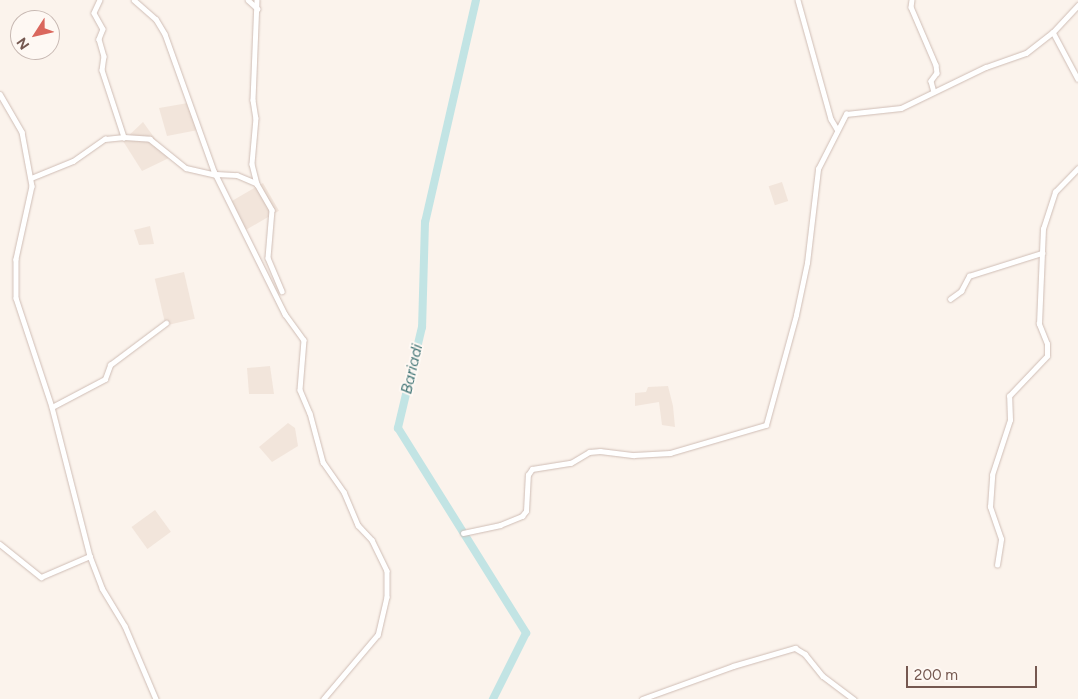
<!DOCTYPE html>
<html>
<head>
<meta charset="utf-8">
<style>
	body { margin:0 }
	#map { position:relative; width:1078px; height:699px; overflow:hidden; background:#fbf3ec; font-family:Figtree,sans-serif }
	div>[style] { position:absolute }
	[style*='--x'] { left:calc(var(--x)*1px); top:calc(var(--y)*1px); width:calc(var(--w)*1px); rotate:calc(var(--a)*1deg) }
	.residential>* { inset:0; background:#f2e5db; transform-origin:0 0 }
	.river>* { height:8px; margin:-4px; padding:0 4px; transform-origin:4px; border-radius:4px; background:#c2e4e4 }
	.roads { filter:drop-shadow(0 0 1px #cfbdb5) drop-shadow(0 0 1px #cfbdb5) }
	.minor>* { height:4.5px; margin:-2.25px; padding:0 2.25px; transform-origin:2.25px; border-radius:2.25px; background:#fff }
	span { translate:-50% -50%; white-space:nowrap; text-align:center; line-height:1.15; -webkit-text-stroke:4px #fef8f3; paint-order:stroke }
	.water-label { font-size:16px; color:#457778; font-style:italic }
	.north { position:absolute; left:10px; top:10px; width:50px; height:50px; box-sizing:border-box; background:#fef8f3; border:1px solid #c7b8b2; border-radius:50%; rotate:235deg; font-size:14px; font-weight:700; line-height:20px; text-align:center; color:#755850 }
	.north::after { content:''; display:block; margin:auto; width:18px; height:22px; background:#da675d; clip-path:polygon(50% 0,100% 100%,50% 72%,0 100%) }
	.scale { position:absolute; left:906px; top:666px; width:131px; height:22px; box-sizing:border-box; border:2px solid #755850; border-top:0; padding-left:6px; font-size:15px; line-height:18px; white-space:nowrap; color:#755850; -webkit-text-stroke:4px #fef8f3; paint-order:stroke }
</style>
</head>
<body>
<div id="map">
	<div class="residential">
		<div style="clip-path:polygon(188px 103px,198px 130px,167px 136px,159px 108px)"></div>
		<div style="clip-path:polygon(143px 122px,169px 158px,142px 171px,123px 141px)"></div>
		<div style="left:782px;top:182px;width:20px;height:14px;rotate:72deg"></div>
		<div style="left:263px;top:183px;width:32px;height:38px;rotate:60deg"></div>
		<div style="clip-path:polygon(150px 226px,154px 244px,139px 245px,134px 230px)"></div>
		<div style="left:184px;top:272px;width:48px;height:30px;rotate:77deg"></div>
		<div style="clip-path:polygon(270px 366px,274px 394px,249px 394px,247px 368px)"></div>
		<div style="clip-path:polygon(668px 386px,673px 406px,675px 427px,662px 425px,659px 402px,635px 406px,635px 393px,646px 392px,648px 387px)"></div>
		<div style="clip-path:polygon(288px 423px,295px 428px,298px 446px,272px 462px,259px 447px)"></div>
		<div style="left:155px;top:510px;width:27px;height:29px;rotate:54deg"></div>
	</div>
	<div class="river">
		<div style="--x:476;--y:0;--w:228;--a:102.9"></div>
		<div style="--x:425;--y:222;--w:105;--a:91.6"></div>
		<div style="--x:422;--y:327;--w:104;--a:103.4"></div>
		<div style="--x:398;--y:428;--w:242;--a:58"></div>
		<div style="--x:526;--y:633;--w:74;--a:116.6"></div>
	</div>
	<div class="roads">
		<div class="minor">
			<div style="--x:100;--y:0;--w:14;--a:115"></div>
			<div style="--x:94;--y:13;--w:18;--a:61"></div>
			<div style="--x:103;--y:29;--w:11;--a:112"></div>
			<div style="--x:99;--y:39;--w:18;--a:74"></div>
			<div style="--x:104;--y:56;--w:14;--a:98"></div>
			<div style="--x:102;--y:70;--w:71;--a:71.8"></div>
			<div style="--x:134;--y:0;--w:29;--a:41"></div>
			<div style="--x:156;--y:19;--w:17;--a:59"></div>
			<div style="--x:165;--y:34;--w:145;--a:70.3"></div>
			<div style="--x:214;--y:171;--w:160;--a:63.6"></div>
			<div style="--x:285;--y:314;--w:32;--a:54"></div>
			<div style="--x:304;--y:340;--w:50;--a:94.6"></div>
			<div style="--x:300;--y:390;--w:25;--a:67"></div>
			<div style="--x:310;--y:413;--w:51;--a:75.1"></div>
			<div style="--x:323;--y:462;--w:37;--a:55"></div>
			<div style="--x:344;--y:492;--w:36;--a:67"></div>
			<div style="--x:358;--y:525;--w:21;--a:47"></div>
			<div style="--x:372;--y:540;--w:34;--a:64"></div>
			<div style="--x:387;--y:571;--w:26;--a:90"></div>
			<div style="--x:387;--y:597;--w:39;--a:103"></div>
			<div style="--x:378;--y:635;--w:84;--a:130.2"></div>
			<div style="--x:248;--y:0;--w:13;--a:42"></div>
			<div style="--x:257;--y:0;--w:100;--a:92.3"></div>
			<div style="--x:253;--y:100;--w:18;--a:81"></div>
			<div style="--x:256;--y:118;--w:46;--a:95"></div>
			<div style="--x:252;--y:164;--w:21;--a:76"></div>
			<div style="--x:257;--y:184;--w:30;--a:60"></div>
			<div style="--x:272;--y:210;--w:48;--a:94.8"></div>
			<div style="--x:268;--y:258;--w:36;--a:67"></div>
			<div style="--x:798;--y:0;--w:123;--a:74.5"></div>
			<div style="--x:831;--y:119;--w:12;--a:59"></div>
			<div style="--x:912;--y:0;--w:7;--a:98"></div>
			<div style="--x:911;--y:7;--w:63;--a:66.7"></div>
			<div style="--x:936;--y:65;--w:8;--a:83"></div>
			<div style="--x:937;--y:73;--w:10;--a:127"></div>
			<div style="--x:931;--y:81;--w:11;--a:75"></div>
			<div style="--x:1053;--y:32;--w:53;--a:62"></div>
			<div style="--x:0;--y:94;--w:44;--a:59.9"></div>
			<div style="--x:22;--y:132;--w:55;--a:79.5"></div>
			<div style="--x:32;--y:186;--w:75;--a:102.4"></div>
			<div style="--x:16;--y:259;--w:39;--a:90"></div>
			<div style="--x:16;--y:298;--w:115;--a:71.7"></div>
			<div style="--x:52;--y:407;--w:154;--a:75.7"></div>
			<div style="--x:90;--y:556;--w:34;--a:69"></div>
			<div style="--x:102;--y:588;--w:44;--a:58.8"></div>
			<div style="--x:125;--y:626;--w:79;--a:67"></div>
			<div style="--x:216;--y:174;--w:21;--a:3"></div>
			<div style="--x:237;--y:175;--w:21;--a:23"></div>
			<div style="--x:31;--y:178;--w:45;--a:-22"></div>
			<div style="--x:73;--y:161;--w:39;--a:-35"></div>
			<div style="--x:105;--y:139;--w:19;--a:-6"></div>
			<div style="--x:124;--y:137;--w:26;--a:4"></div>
			<div style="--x:150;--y:139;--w:46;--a:38.9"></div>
			<div style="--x:186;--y:168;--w:32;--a:13"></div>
			<div style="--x:950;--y:299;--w:14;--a:-36"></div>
			<div style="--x:961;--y:291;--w:17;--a:-62"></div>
			<div style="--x:969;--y:276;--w:77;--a:-17.5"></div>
			<div style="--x:52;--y:407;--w:60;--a:-27.8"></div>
			<div style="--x:105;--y:379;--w:15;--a:-70"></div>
			<div style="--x:110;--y:365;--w:70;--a:-36.9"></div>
			<div style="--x:463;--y:533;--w:38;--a:-12"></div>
			<div style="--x:500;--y:525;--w:24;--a:-22"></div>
			<div style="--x:522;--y:516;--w:6;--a:-51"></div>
			<div style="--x:526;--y:511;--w:36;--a:-87"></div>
			<div style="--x:528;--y:475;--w:7;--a:-56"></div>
			<div style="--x:532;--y:469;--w:39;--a:-9"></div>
			<div style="--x:571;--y:463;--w:21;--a:-31"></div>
			<div style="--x:589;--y:452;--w:11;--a:-5"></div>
			<div style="--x:600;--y:451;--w:34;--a:7"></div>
			<div style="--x:634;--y:455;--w:36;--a:-3"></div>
			<div style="--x:670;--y:453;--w:100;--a:-16.3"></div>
			<div style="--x:766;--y:425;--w:114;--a:-74.7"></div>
			<div style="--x:796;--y:315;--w:53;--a:-78.1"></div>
			<div style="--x:807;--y:263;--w:95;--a:-83.3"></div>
			<div style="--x:818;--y:169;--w:62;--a:-63"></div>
			<div style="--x:846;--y:114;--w:55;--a:-6.2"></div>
			<div style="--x:901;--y:108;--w:94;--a:-25.8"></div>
			<div style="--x:986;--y:67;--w:42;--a:-19.3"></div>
			<div style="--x:1026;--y:53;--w:34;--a:-38"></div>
			<div style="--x:1053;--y:32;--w:37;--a:-47"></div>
			<div style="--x:0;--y:544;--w:53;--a:38.8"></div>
			<div style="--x:41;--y:577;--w:53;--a:-23.2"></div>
			<div style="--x:997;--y:565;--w:26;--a:-81"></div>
			<div style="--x:1001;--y:539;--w:34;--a:-109"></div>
			<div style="--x:990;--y:507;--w:32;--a:-86"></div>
			<div style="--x:992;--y:475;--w:58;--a:-71.9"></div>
			<div style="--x:1010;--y:420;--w:24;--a:-92"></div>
			<div style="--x:1009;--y:396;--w:55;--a:-46.5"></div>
			<div style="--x:1047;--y:356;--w:12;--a:-90"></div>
			<div style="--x:1047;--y:344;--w:22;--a:-112"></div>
			<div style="--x:1039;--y:324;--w:95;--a:-87.6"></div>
			<div style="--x:1043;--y:229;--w:39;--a:-72"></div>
			<div style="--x:1055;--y:192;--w:33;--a:-46"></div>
			<div style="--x:642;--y:699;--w:97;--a:-19.9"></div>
			<div style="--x:733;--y:666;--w:65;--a:-16.2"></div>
			<div style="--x:795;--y:648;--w:12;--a:31"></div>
			<div style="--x:805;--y:654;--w:28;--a:51"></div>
			<div style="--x:823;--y:676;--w:39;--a:37"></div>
		</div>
	</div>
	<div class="water-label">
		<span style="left:412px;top:369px;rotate:-77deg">Bariadi</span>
	</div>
	<div class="north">N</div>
	<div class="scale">200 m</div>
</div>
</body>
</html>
